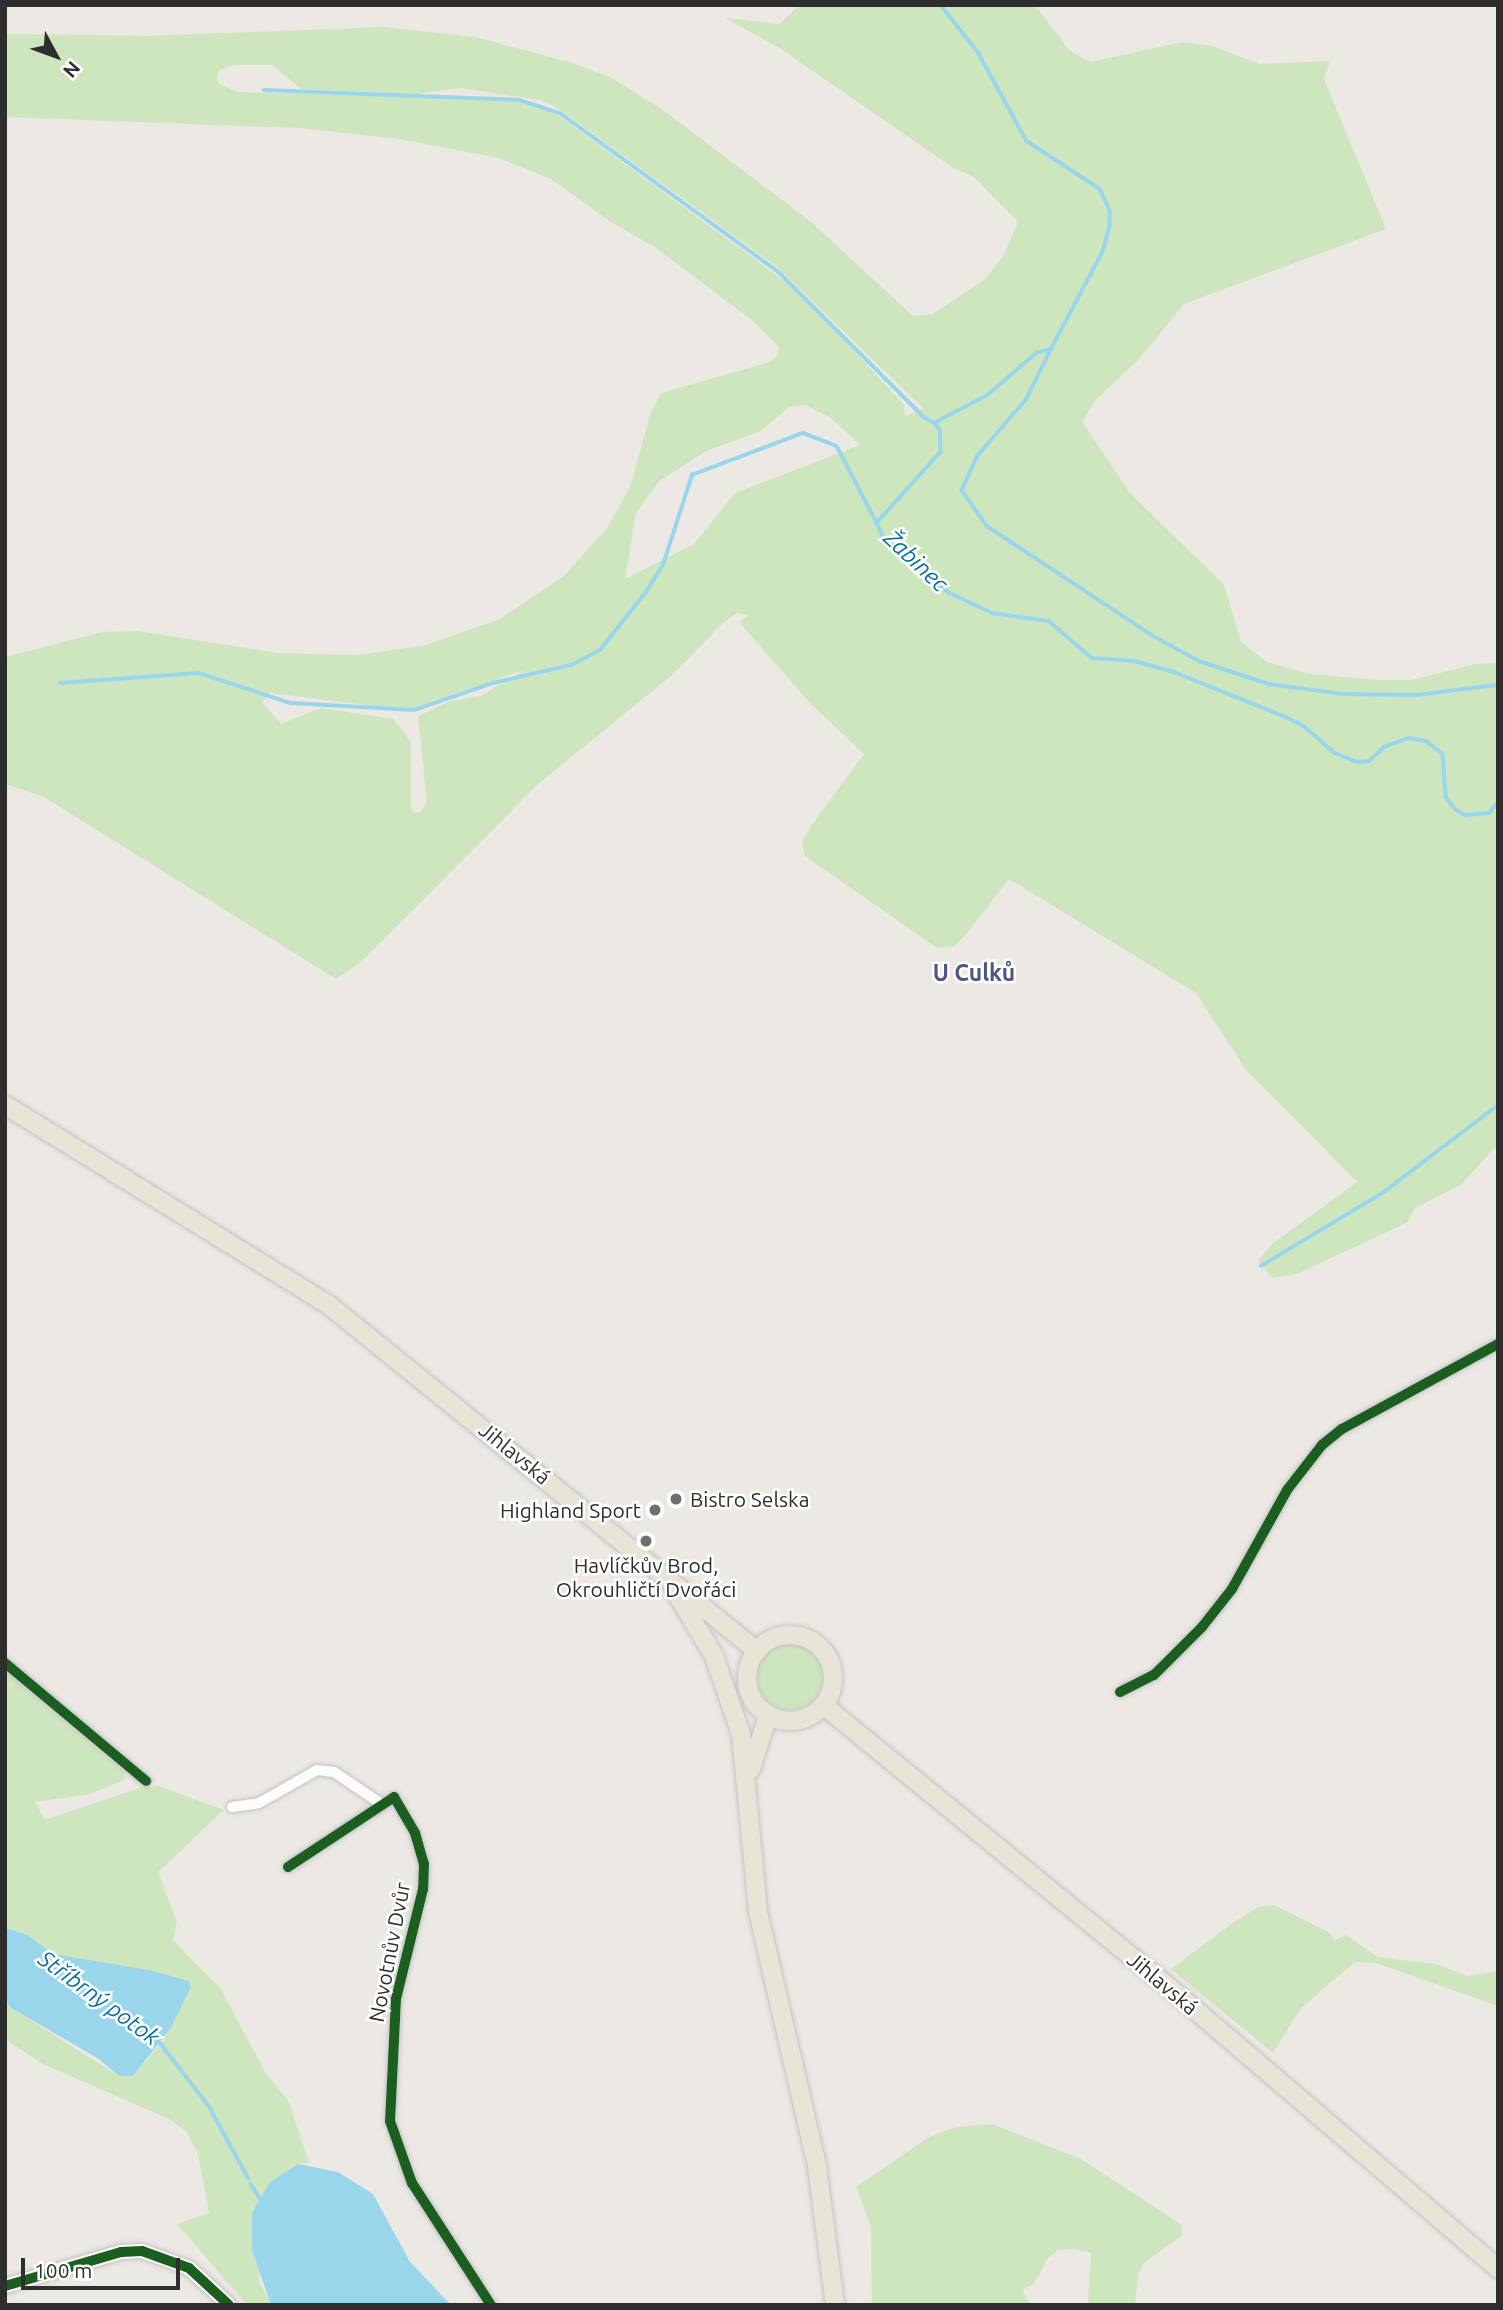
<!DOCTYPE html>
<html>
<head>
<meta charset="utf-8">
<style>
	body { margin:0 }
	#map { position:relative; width:1503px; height:2310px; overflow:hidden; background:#ece8e4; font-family:Ubuntu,sans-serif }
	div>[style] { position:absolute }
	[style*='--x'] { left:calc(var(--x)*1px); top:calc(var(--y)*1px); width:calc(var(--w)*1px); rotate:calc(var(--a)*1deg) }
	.green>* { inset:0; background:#cee6be }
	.round { border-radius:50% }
	.water>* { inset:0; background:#99d6ec }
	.stream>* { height:3.5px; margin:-1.75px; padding:0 1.75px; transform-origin:1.75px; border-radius:1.75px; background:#99d6ec }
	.roads { filter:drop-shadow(0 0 2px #c5c4c5) drop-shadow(0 0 2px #c5c4c5) }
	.minor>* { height:10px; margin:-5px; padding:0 5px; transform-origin:5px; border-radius:5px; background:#fcfcfb }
	.tertiary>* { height:14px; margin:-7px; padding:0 7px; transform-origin:7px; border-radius:7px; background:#fcfcfb }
	.primary>* { height:18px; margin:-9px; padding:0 9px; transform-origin:9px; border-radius:9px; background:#e8e4d6 }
	.primary>.ring { margin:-9px; padding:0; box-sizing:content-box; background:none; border:18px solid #e8e4d6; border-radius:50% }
	.cycleway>* { height:10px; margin:-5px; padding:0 5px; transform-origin:5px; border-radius:5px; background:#1b5e20 }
	.dots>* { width:19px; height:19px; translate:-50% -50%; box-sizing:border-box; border:4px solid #fff; border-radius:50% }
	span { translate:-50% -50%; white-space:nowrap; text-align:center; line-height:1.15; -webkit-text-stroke:5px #fff; paint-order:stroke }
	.street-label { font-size:21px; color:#2e2e2e }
	.poi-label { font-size:21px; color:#2e2e2e }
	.left { translate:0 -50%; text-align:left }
	.right { translate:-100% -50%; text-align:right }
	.water-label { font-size:23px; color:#0d6fa3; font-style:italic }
	.neighbourhood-label { font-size:23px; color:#4d5680; font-weight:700 }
	.frame { position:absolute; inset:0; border:7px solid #2e2e2e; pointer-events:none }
	.north { position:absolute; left:21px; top:21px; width:70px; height:70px; -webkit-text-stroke:5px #fff; paint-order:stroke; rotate:131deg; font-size:19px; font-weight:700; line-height:28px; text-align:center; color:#2e2e2e }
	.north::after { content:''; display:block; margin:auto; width:24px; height:32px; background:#2e2e2e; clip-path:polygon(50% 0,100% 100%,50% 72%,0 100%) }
	.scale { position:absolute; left:21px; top:2258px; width:159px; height:32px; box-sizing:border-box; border:4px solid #2e2e2e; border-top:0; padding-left:9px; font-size:21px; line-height:24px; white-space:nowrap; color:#2e2e2e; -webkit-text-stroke:5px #fff; paint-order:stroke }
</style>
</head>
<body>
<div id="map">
	<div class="green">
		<div style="clip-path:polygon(evenodd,800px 5px,1035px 5px,1069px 50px,1090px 62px,1183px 42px,1212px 46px,1259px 64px,1330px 61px,1324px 79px,1386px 229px,1184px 304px,1138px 360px,1094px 402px,1082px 422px,1130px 493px,1224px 585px,1241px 642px,1267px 662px,1309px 674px,1379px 680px,1412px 680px,1475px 664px,1498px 663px,1498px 1144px,1462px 1184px,1414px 1209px,1408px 1222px,1297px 1274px,1272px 1278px,1258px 1261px,1272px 1244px,1357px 1182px,1246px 1070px,1196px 993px,1009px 879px,963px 938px,953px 947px,937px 948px,805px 856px,802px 843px,811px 826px,864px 754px,809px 702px,739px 622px,749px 615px,737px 613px,724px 622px,672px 675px,537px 785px,360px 963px,336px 979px,44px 797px,5px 784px,5px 657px,102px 632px,138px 631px,278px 653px,359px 655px,426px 645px,500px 619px,564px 576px,607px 528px,630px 487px,651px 412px,661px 393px,770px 362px,778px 355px,778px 346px,753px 321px,656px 248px,611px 222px,551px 179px,499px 158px,399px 139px,299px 128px,5px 117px,5px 34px,147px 36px,384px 27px,475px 37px,569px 62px,610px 77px,663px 110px,810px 221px,913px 316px,933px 314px,984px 280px,1003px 257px,1018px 222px,974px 177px,952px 167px,778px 47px,725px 18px,779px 24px,800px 5px,233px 65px,272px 65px,301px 89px,416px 94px,460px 88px,541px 100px,559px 109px,777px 267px,923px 408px,905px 417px,904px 405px,801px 293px,547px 107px,529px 102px,436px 97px,238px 92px,219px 84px,217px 78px,219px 70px,233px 65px,800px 5px,805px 405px,831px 418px,860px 445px,735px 493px,694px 544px,625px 579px,636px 513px,659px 481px,706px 451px,761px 431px,789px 407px,805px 405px,800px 5px,524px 670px,481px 696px,450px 701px,418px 716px,427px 801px,421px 812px,414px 813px,411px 807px,411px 742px,394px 719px,321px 708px,281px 724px,262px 702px,270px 693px,406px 710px,524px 670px)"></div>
		<div class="round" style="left:757px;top:1644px;width:66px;height:66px"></div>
		<div style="clip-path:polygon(5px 1671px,125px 1772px,124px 1780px,90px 1794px,35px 1802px,45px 1820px,139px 1788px,158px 1786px,224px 1810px,158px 1872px,177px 1922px,173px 1940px,221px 1989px,266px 2074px,289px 2102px,309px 2163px,298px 2164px,270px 2182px,259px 2281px,271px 2305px,247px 2305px,177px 2224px,209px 2213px,198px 2154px,186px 2131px,169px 2119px,43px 2064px,5px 2039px,5px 1999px,11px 2008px,119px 2076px,133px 2076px,163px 2041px,191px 1987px,149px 1970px,52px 1954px,28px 1935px,5px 1928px)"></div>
		<div style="clip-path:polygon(1274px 1905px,1330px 1933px,1334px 1941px,1346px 1935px,1378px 1957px,1436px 1964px,1467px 1976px,1498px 1971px,1498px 2006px,1376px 1963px,1355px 1962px,1301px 2008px,1273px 2053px,1171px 1969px,1234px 1922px,1258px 1907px)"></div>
		<div style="clip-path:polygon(992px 2124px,1081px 2159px,1182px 2225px,1181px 2236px,1144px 2263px,1138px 2275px,1135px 2305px,1088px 2305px,1091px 2253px,1074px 2249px,1058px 2250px,1047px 2259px,1034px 2284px,1022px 2289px,1031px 2305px,872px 2305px,871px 2227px,856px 2187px,929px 2137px,956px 2127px)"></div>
	</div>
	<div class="water">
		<div style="clip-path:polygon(5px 1928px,28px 1935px,53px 1954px,149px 1970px,189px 1981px,191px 1987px,170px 2029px,133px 2076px,119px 2076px,99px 2059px,11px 2008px,5px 1999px)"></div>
		<div style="clip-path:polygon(298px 2164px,338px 2172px,373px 2194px,410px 2262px,451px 2305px,271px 2305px,252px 2250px,252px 2213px,270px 2182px)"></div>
	</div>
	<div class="stream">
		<div style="--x:941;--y:5;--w:60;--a:51.8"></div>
		<div style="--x:978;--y:52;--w:102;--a:61.2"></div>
		<div style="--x:1027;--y:141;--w:87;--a:33.3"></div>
		<div style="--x:1100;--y:189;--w:23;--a:65"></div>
		<div style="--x:1110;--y:210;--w:16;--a:90"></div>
		<div style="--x:1110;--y:226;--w:27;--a:105"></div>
		<div style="--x:1103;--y:252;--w:111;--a:118"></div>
		<div style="--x:1051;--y:350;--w:14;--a:168"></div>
		<div style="--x:1037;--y:353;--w:66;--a:139.3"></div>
		<div style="--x:987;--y:396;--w:59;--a:152.6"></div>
		<div style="--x:935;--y:423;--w:9;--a:54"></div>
		<div style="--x:940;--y:430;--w:22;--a:87"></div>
		<div style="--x:941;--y:452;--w:96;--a:132"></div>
		<div style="--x:877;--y:523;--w:17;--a:65"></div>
		<div style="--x:884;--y:538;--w:84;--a:40.2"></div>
		<div style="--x:948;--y:592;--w:49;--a:25.5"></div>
		<div style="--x:992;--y:613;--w:58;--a:8"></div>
		<div style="--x:1049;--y:621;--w:57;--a:40.7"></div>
		<div style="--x:1092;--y:658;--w:43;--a:4"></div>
		<div style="--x:1135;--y:661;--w:41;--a:15.8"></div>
		<div style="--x:1174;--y:672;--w:121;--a:21.9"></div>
		<div style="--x:1286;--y:717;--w:20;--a:27"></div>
		<div style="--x:1304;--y:726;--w:41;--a:41.1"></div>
		<div style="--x:1335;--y:753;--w:24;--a:22"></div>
		<div style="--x:1357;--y:762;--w:12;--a:-5"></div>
		<div style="--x:1369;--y:761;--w:21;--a:-43"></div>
		<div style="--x:1384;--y:747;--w:27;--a:-20"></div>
		<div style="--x:1409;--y:738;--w:17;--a:10"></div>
		<div style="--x:1426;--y:741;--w:21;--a:37"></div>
		<div style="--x:1443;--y:754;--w:43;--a:86"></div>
		<div style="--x:1446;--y:797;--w:16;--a:52"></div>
		<div style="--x:1456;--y:810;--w:11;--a:27"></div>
		<div style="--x:1466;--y:815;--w:23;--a:-5"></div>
		<div style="--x:1489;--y:813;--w:14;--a:-51"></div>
		<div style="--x:264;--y:90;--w:255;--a:2.2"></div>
		<div style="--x:519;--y:100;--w:43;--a:17.6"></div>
		<div style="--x:560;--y:113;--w:271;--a:36"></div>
		<div style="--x:779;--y:272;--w:205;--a:45"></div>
		<div style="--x:924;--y:417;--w:13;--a:29"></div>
		<div style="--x:1051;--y:350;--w:55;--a:116.1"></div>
		<div style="--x:1027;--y:399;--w:75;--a:130.7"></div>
		<div style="--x:978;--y:456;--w:38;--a:115"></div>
		<div style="--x:962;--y:490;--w:44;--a:55.2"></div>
		<div style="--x:987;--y:526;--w:196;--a:33.5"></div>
		<div style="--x:1150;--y:634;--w:56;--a:28.9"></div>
		<div style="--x:1199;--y:661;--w:74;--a:18.2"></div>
		<div style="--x:1269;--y:684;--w:75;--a:7.7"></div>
		<div style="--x:1343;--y:694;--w:73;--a:0.8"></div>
		<div style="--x:1416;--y:695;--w:83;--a:-7"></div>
		<div style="--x:60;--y:683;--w:139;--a:-4.1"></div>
		<div style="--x:199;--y:673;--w:97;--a:18.1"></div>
		<div style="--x:291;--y:703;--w:123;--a:3.3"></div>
		<div style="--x:414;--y:710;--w:83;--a:-18.9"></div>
		<div style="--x:493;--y:683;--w:80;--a:-13"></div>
		<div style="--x:571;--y:665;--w:33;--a:-27"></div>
		<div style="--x:600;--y:650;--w:74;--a:-51.6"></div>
		<div style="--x:646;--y:592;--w:32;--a:-58"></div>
		<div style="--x:663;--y:565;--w:95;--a:-72.1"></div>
		<div style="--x:692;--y:475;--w:119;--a:-20.7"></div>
		<div style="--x:803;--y:433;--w:36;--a:21"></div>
		<div style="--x:837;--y:446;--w:87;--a:62.5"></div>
		<div style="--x:1261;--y:1266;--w:144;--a:-31"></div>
		<div style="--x:1384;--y:1192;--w:143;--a:-37.3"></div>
		<div style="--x:158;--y:2040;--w:83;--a:52.3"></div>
		<div style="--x:209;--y:2106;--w:83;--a:61.3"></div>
		<div style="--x:251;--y:2184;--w:19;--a:58"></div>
	</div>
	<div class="roads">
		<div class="minor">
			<div style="--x:5;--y:1663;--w:184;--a:39.9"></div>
			<div style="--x:1120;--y:1692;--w:38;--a:-27"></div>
			<div style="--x:1154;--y:1675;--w:68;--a:-45"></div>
			<div style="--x:1202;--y:1627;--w:48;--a:-51.7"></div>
			<div style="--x:1232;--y:1589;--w:113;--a:-60.9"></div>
			<div style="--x:1287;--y:1490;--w:57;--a:-52.1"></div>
			<div style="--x:1322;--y:1445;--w:26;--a:-39"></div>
			<div style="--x:1342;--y:1429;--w:178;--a:-28.6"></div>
			<div style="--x:232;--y:1807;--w:27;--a:-8"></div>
			<div style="--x:259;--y:1803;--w:67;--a:-29.6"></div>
			<div style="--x:317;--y:1770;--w:17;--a:7"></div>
			<div style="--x:334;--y:1772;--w:55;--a:34"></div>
			<div style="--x:288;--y:1867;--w:127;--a:-33.4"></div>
			<div style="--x:394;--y:1797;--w:42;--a:59.7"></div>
			<div style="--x:415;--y:1833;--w:32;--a:74"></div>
			<div style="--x:424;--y:1864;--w:25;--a:92"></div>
			<div style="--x:423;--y:1889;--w:113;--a:103.8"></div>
			<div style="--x:396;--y:1999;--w:122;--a:92.8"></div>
			<div style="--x:390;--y:2121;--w:66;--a:70.5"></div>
			<div style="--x:412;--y:2183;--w:145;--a:57.1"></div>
		</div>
		<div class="tertiary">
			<div style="--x:5;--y:2286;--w:121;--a:-16.3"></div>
			<div style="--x:121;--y:2252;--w:21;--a:-3"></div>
			<div style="--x:142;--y:2251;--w:50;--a:19.9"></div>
			<div style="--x:189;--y:2268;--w:54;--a:42.8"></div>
		</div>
		<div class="primary">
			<div style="--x:5;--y:1105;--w:382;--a:31.7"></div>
			<div style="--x:330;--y:1306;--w:549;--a:38.94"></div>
			<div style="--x:675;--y:1591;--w:76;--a:59"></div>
			<div style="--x:714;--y:1656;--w:83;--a:70.9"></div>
			<div style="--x:741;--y:1734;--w:179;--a:84.5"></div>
			<div style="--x:758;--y:1912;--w:261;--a:76.9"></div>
			<div style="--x:817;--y:2166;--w:140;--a:82.6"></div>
			<div class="ring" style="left:747px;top:1635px;width:68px;height:68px"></div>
			<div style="--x:823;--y:1705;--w:424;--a:39.2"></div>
			<div style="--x:1152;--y:1973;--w:455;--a:40.5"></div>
			<div style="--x:751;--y:1769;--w:57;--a:-72.5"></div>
		</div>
	</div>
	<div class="cycleway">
		<div style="--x:5;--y:1663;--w:184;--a:39.9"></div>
		<div style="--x:1120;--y:1692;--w:38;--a:-27"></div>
		<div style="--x:1154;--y:1675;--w:68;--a:-45"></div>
		<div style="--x:1202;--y:1627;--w:48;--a:-51.7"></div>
		<div style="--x:1232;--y:1589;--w:113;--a:-60.9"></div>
		<div style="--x:1287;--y:1490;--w:57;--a:-52.1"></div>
		<div style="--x:1322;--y:1445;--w:26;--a:-39"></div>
		<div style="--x:1342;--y:1429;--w:178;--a:-28.6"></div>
		<div style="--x:288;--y:1867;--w:127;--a:-33.4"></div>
		<div style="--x:394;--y:1797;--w:42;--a:59.7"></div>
		<div style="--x:415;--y:1833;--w:32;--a:74"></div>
		<div style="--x:424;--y:1864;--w:25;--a:92"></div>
		<div style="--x:423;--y:1889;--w:113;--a:103.8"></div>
		<div style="--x:396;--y:1999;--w:122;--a:92.8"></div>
		<div style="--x:390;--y:2121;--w:66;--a:70.5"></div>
		<div style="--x:412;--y:2183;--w:145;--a:57.1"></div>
		<div style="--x:5;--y:2286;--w:121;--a:-16.3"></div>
		<div style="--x:121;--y:2252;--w:21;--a:-3"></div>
		<div style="--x:142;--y:2251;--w:50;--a:19.9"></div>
		<div style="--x:189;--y:2268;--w:54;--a:42.8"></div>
	</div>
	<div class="dots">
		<div style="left:676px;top:1499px;background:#706f6e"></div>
		<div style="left:655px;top:1510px;background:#706f6e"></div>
		<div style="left:646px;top:1541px;background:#706f6e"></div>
	</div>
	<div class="street-label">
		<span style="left:515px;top:1453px;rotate:39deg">Jihlavská</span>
		<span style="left:389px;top:1952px;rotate:-79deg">Novotnův Dvůr</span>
		<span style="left:1163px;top:1983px;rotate:40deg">Jihlavská</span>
	</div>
	<div class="poi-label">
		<span class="left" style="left:690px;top:1499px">Bistro Selska</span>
		<span class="right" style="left:641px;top:1510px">Highland Sport</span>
		<span style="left:646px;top:1577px">Havlíčkův Brod,<br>Okrouhličtí Dvořáci</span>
	</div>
	<div class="water-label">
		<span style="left:916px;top:561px;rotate:43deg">Žabinec</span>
		<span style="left:99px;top:1998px;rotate:36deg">Stříbrný potok</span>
	</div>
	<div class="neighbourhood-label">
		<span style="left:974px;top:973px">U Culků</span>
	</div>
	<div class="frame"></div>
	<div class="north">N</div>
	<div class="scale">100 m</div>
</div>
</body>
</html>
